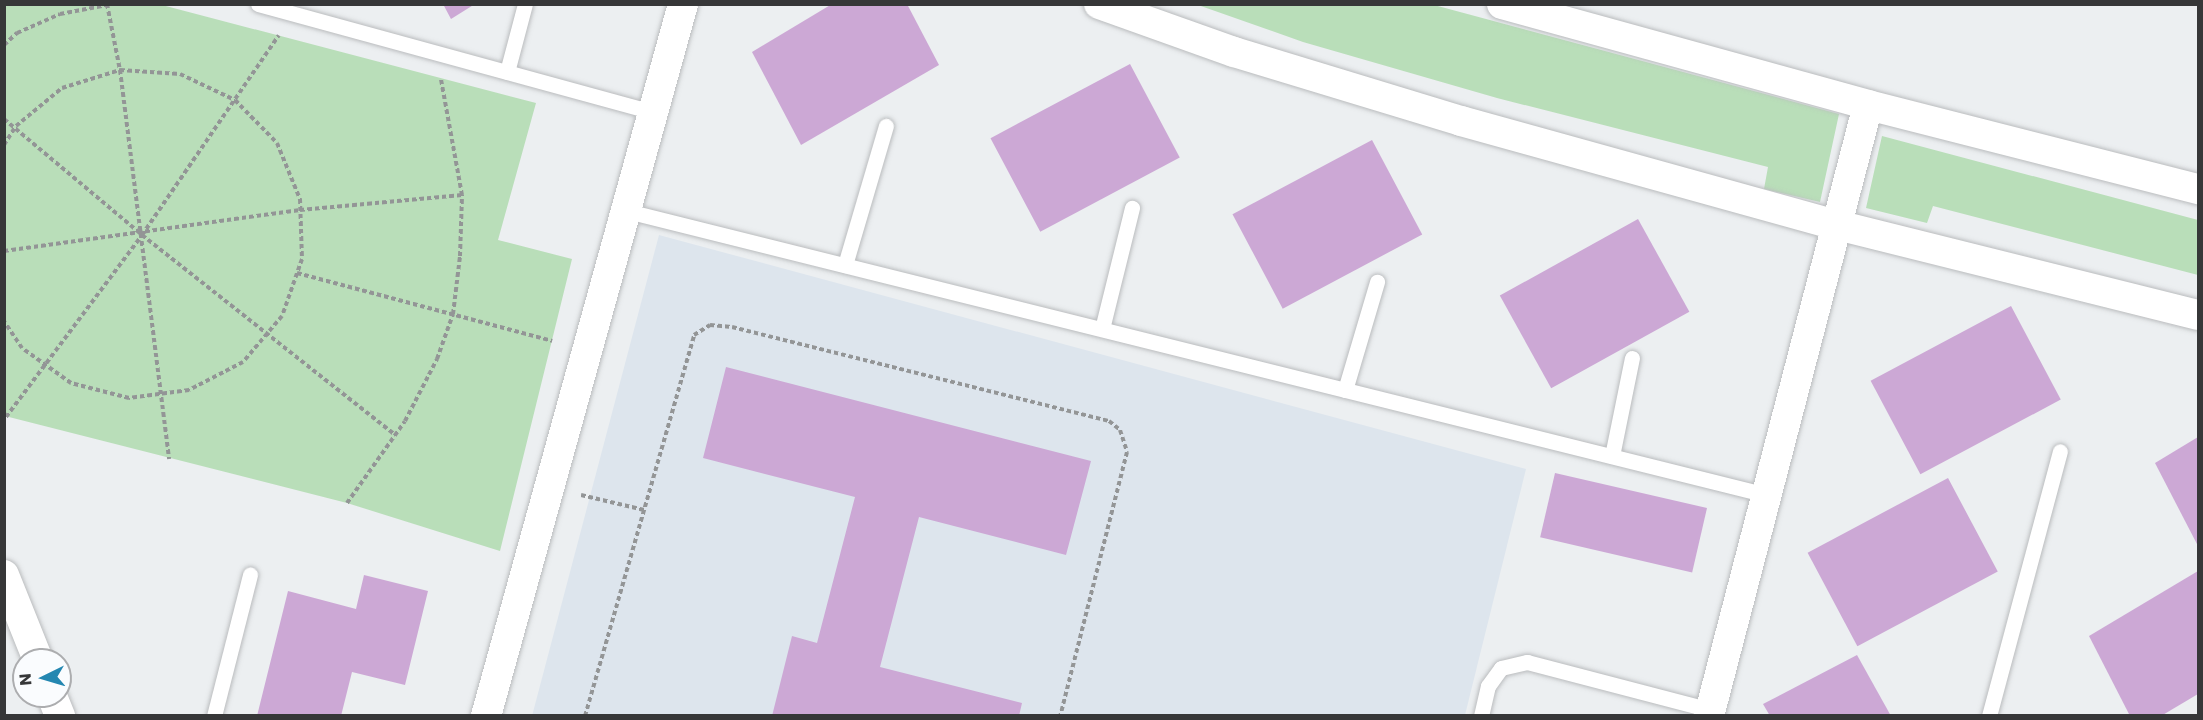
<!DOCTYPE html>
<html>
<head>
<meta charset="utf-8">
<style>
	body { margin:0 }
	#map { position:relative; width:2203px; height:720px; overflow:hidden; background:#eceff1; font-family:Poppins,sans-serif }
	div>[style] { position:absolute }
	[style*='--x'] { left:calc(var(--x)*1px); top:calc(var(--y)*1px); width:calc(var(--w)*1px); rotate:calc(var(--a)*1deg) }
	.built>* { inset:0; background:#dde5ed }
	.green>* { inset:0; background:#b9deb9 }
	.building>* { inset:0; background:#cca8d5; transform-origin:0 0 }
	.path>* { height:4px; margin-top:-2px; transform-origin:0; background:repeating-linear-gradient(90deg,#939596 0 4.5px,transparent 0 7.5px) }
	.roads { filter:drop-shadow(0 0 2px #babcbe) drop-shadow(0 0 2px #babcbe) }
	.service>* { height:15px; margin:-7.5px; padding:0 7.5px; transform-origin:7.5px; border-radius:7.5px; background:#fff }
	.minor>* { height:30px; margin:-15px; padding:0 15px; transform-origin:15px; border-radius:15px; background:#fff }
	span { translate:-50% -50%; white-space:nowrap; text-align:center; line-height:1.15; -webkit-text-stroke:4.5px #fafcfe; paint-order:stroke }
	.frame { position:absolute; inset:0; border:6px solid #363738; pointer-events:none }
	.north { position:absolute; left:12px; top:648px; width:60px; height:60px; box-sizing:border-box; background:#fafcfe; border:2px solid #acadaf; border-radius:50%; rotate:265deg; font-size:16px; font-weight:700; line-height:24px; text-align:center; color:#363738 }
	.north::after { content:''; display:block; margin:auto; width:21px; height:27px; background:#2487b1; clip-path:polygon(50% 0,100% 100%,50% 72%,0 100%) }
</style>
</head>
<body>
<div id="map">
	<div class="built">
		<div style="clip-path:polygon(659px 235px,1526px 469px,1465px 715px,532px 716px)"></div>
	</div>
	<div class="green">
		<div style="clip-path:polygon(5px 4px,162px 5px,536px 103px,498px 240px,572px 259px,500px 551px,347px 503px,5px 416px)"></div>
		<div style="clip-path:polygon(1198px 5px,1434px 5px,1839px 114px,1820px 202px,1764px 189px,1768px 167px,1497px 98px,1303px 42px)"></div>
		<div style="clip-path:polygon(1882px 136px,2198px 220px,2198px 275px,1933px 206px,1927px 223px,1866px 208px)"></div>
	</div>
	<div class="building">
		<div style="clip-path:polygon(443px 4px,475px 4px,451px 19px)"></div>
		<div style="clip-path:polygon(832px 4px,907px 4px,939px 65px,801px 145px,752px 52px)"></div>
		<div style="left:1130px;top:64px;width:106px;height:158px;rotate:62deg"></div>
		<div style="left:1372px;top:140px;width:107px;height:158px;rotate:62deg"></div>
		<div style="left:1638px;top:219px;width:106px;height:158px;rotate:61deg"></div>
		<div style="left:2011px;top:306px;width:106px;height:159px;rotate:62deg"></div>
		<div style="clip-path:polygon(726px 367px,1091px 461px,1066px 555px,919px 517px,880px 667px,1022px 703px,1019px 716px,772px 716px,792px 636px,817px 643px,855px 497px,703px 458px)"></div>
		<div style="clip-path:polygon(2198px 437px,2198px 546px,2155px 463px)"></div>
		<div style="left:1555px;top:473px;width:156px;height:66px;rotate:13deg"></div>
		<div style="left:1948px;top:478px;width:106px;height:159px;rotate:62deg"></div>
		<div style="clip-path:polygon(2198px 571px,2198px 694px,2161px 716px,2130px 716px,2089px 636px)"></div>
		<div style="clip-path:polygon(364px 575px,428px 591px,405px 685px,352px 672px,341px 716px,257px 716px,288px 591px,356px 609px)"></div>
		<div style="clip-path:polygon(1857px 655px,1891px 716px,1770px 716px,1763px 704px)"></div>
	</div>
	<div class="path">
		<div style="--x:107;--y:4;--w:67;--a:78.9"></div>
		<div style="--x:120;--y:70;--w:392;--a:82.8"></div>
		<div style="--x:4;--y:45;--w:18;--a:-43"></div>
		<div style="--x:17;--y:33;--w:47;--a:-23.8"></div>
		<div style="--x:60;--y:14;--w:48;--a:-10.8"></div>
		<div style="--x:4;--y:119;--w:180;--a:40"></div>
		<div style="--x:142;--y:235;--w:323;--a:38.3"></div>
		<div style="--x:4;--y:145;--w:22;--a:-58"></div>
		<div style="--x:16;--y:126;--w:60;--a:-39.6"></div>
		<div style="--x:62;--y:88;--w:61;--a:-17.2"></div>
		<div style="--x:120;--y:70;--w:60;--a:3.8"></div>
		<div style="--x:180;--y:74;--w:61;--a:25.3"></div>
		<div style="--x:235;--y:100;--w:60;--a:45.7"></div>
		<div style="--x:277;--y:143;--w:61;--a:67.7"></div>
		<div style="--x:300;--y:199;--w:60;--a:88.1"></div>
		<div style="--x:302;--y:259;--w:60;--a:109.3"></div>
		<div style="--x:282;--y:316;--w:60;--a:130.3"></div>
		<div style="--x:243;--y:362;--w:61;--a:152.6"></div>
		<div style="--x:189;--y:390;--w:61;--a:172.4"></div>
		<div style="--x:129;--y:398;--w:60;--a:-165.5"></div>
		<div style="--x:71;--y:383;--w:60;--a:-144.5"></div>
		<div style="--x:22;--y:348;--w:32;--a:-124"></div>
		<div style="--x:4;--y:251;--w:299;--a:-7.9"></div>
		<div style="--x:300;--y:210;--w:163;--a:-5.3"></div>
		<div style="--x:297;--y:273;--w:264;--a:14.9"></div>
		<div style="--x:6;--y:417;--w:227;--a:-53.2"></div>
		<div style="--x:142;--y:235;--w:242;--a:-55.6"></div>
		<div style="--x:581;--y:495;--w:65;--a:13.4"></div>
		<div style="--x:347;--y:503;--w:100;--a:-54.7"></div>
		<div style="--x:405;--y:421;--w:70;--a:-62.7"></div>
		<div style="--x:437;--y:359;--w:48;--a:-70.4"></div>
		<div style="--x:453;--y:314;--w:58;--a:-83.1"></div>
		<div style="--x:460;--y:256;--w:61;--a:-88.1"></div>
		<div style="--x:462;--y:195;--w:118;--a:-100.3"></div>
		<div style="--x:585;--y:716;--w:396;--a:-74"></div>
		<div style="--x:694;--y:335;--w:19;--a:-32"></div>
		<div style="--x:710;--y:325;--w:22;--a:5"></div>
		<div style="--x:732;--y:327;--w:389;--a:14"></div>
		<div style="--x:1109;--y:421;--w:14;--a:39"></div>
		<div style="--x:1120;--y:430;--w:23;--a:72"></div>
		<div style="--x:1127;--y:452;--w:272;--a:104.2"></div>
	</div>
	<div class="roads">
		<div class="service">
			<div style="--x:258;--y:4;--w:406;--a:15.3"></div>
			<div style="--x:507;--y:72;--w:70;--a:-75.2"></div>
			<div style="--x:623;--y:210;--w:1179;--a:13.99"></div>
			<div style="--x:845;--y:265;--w:145;--a:-73.6"></div>
			<div style="--x:1102;--y:329;--w:125;--a:-76.1"></div>
			<div style="--x:1345;--y:390;--w:113;--a:-73.5"></div>
			<div style="--x:1612;--y:456;--w:100;--a:-78.5"></div>
			<div style="--x:214;--y:716;--w:146;--a:-75.7"></div>
			<div style="--x:1481;--y:716;--w:31;--a:-77"></div>
			<div style="--x:1488;--y:686;--w:22;--a:-54"></div>
			<div style="--x:1501;--y:668;--w:27;--a:-13"></div>
			<div style="--x:1527;--y:662;--w:190;--a:14.6"></div>
			<div style="--x:1989;--y:716;--w:274;--a:-75"></div>
		</div>
		<div class="minor">
			<div style="--x:1099;--y:4;--w:143;--a:19.6"></div>
			<div style="--x:1234;--y:52;--w:237;--a:16.9"></div>
			<div style="--x:1461;--y:121;--w:390;--a:15.5"></div>
			<div style="--x:1837;--y:225;--w:372;--a:14"></div>
			<div style="--x:1502;--y:4;--w:380;--a:15.4"></div>
			<div style="--x:1868;--y:105;--w:341;--a:14.3"></div>
			<div style="--x:4;--y:575;--w:92;--a:68.2"></div>
			<div style="--x:52;--y:696;--w:22;--a:68"></div>
			<div style="--x:486;--y:716;--w:739;--a:-74.53"></div>
			<div style="--x:1709;--y:716;--w:631;--a:-75.41"></div>
		</div>
	</div>
	<div class="frame"></div>
	<div class="north">N</div>
</div>
</body>
</html>
